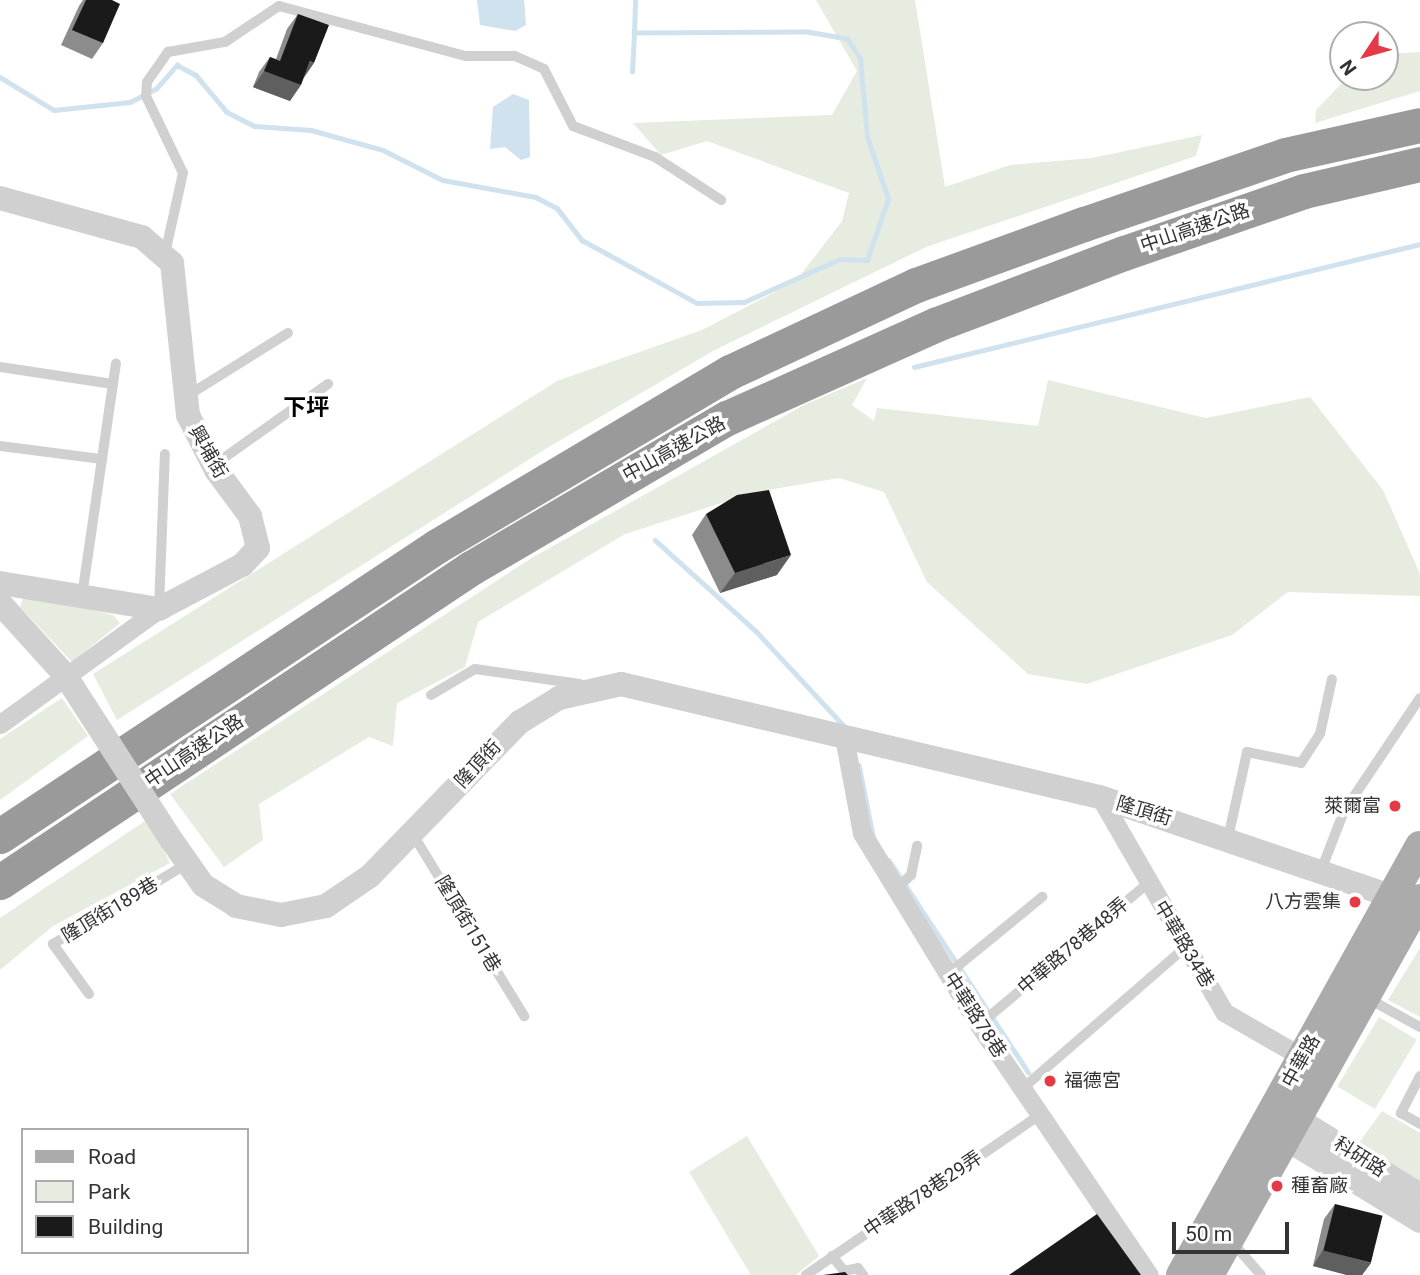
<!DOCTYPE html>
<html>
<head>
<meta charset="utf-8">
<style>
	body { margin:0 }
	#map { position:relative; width:1420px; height:1275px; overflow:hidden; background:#fff; font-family:Roboto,"Noto Sans TC",sans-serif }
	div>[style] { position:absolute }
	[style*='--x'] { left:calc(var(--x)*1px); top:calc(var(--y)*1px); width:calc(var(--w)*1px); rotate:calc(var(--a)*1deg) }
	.green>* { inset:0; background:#e6ecdf; transform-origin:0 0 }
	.water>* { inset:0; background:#cfe2ee }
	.stream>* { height:4.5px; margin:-2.25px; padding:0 2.25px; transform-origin:2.25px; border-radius:2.25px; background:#cfe2ee }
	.service>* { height:10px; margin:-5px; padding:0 5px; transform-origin:5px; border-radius:5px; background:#d0d0d0 }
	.minor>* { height:19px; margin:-9.5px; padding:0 9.5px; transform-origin:9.5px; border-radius:9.5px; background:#d0d0d0 }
	.tertiary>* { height:24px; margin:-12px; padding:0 12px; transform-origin:12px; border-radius:12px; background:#d0d0d0 }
	.primary>* { height:30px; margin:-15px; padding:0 15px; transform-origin:15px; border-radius:15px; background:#ababab }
	.motorway>* { height:35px; margin:-17.5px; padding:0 17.5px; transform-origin:17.5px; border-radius:17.5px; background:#9a9a9a }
	.tertiary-bridge>* { height:24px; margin:-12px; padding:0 12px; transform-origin:12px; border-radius:12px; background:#d0d0d0 }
	.wall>* { inset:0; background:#8c8c8c }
	.shaded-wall>* { inset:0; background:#5f5f5f }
	.building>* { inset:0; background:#1a1a1a; transform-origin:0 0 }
	.dots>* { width:19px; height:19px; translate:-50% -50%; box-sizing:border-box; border:4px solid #fff; border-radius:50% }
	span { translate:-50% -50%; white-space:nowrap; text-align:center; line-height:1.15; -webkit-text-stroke:7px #fff; paint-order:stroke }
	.street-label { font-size:19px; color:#333 }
	.poi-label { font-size:19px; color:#333 }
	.right { translate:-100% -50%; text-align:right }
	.left { translate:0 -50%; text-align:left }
	.quarter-label { font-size:23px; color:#000; font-weight:700 }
	.legend { position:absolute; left:21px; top:1128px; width:228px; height:126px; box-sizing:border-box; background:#fff; border:2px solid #adadad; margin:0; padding:9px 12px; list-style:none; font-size:21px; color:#333 }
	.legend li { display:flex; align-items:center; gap:14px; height:35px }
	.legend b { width:35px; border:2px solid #adadad }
	.north { position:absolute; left:1329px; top:21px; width:70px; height:70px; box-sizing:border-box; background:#fff; border:2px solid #adadad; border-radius:50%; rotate:234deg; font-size:19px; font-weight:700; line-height:28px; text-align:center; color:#333 }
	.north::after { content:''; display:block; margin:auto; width:24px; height:32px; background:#e63946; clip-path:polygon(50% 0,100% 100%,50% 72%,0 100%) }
	.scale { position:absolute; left:1172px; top:1222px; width:117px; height:32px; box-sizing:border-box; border:4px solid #333; border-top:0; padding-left:9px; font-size:21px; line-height:24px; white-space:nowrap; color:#333; -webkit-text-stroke:5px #fff; paint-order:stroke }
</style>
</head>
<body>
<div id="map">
	<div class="green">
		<div style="clip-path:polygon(816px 0,915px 0,945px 187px,1010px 165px,1092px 158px,1202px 135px,1196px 156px,926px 247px,713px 351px,547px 448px,117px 720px,93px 674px,557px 381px,702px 330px,796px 281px,842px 221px,849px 193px,707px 141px,661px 155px,633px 123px,832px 115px,857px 71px)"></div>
		<div style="clip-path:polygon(1420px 52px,1420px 91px,1315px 123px,1316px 110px,1348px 77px,1385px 77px,1385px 54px)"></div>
		<div style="clip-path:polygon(867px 378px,852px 405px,874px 421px,877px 408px,1038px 426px,1048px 380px,1206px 418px,1310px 397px,1383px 490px,1420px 574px,1420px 596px,1288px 592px,1232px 635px,1087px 684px,1028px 674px,927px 582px,884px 492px,839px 478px,756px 492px,625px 534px,478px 622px,465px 667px,397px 703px,393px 746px,369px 737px,259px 804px,263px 840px,224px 867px,170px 794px,530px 559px,804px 405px)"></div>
		<div style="clip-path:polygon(25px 593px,113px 615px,120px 623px,72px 662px,20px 607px)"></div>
		<div style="clip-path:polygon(62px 698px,88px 736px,0 800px,0 739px)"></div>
		<div style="clip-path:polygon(148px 819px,170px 863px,53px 926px,0 970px,0 918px)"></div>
		<div style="clip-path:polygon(1420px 948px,1420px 1017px,1388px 1000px)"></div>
		<div style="left:1379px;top:1017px;width:44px;height:81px;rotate:31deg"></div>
		<div style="clip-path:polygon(1382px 1111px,1420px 1133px,1420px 1185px,1356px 1147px)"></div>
		<div style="clip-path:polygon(747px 1136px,819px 1256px,796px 1275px,751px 1275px,689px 1172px)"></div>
	</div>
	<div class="water">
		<div style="clip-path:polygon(477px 0,524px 0,526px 25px,515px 31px,480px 25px)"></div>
		<div style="clip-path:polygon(513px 94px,529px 100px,530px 157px,521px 160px,505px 147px,490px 149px,493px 107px)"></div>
	</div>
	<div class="stream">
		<div style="--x:632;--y:72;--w:39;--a:-87"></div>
		<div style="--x:0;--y:77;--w:63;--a:31.4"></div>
		<div style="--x:54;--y:110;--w:76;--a:-6"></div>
		<div style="--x:130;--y:102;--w:29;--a:-27"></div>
		<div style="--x:156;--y:89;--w:32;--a:-49"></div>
		<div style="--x:177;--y:65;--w:21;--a:28"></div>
		<div style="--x:196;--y:75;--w:48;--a:50"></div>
		<div style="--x:227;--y:112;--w:31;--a:27"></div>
		<div style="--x:255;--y:126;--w:56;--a:4.1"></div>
		<div style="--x:311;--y:130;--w:75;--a:15.5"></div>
		<div style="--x:383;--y:150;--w:67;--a:26.6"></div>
		<div style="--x:443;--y:180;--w:95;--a:10.4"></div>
		<div style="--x:536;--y:197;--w:24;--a:28"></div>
		<div style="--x:557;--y:208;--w:41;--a:52"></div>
		<div style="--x:582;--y:240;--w:131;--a:28.7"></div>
		<div style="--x:697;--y:303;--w:47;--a:-1.2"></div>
		<div style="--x:744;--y:302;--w:105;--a:-24.1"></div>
		<div style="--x:840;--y:259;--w:27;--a:2"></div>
		<div style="--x:867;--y:260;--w:65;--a:-71"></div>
		<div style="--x:888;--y:199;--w:65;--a:-108.7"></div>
		<div style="--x:867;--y:137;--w:79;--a:-95.1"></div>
		<div style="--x:860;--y:58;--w:23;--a:-124"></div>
		<div style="--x:847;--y:39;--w:40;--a:-170"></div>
		<div style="--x:808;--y:32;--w:174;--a:179.7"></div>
		<div style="--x:634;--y:33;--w:33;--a:-88"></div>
		<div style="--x:914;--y:367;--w:521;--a:-13.66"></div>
		<div style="--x:655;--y:540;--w:136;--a:42"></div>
		<div style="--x:756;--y:631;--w:135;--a:47.1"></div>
		<div style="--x:859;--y:765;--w:71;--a:78.7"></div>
		<div style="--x:889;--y:860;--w:254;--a:56.7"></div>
	</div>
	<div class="service">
		<div style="--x:165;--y:254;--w:83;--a:-77.5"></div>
		<div style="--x:183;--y:173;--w:85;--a:-115.7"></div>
		<div style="--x:146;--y:96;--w:14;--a:-86"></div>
		<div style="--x:147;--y:82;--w:37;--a:-55"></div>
		<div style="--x:168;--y:52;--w:58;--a:-10"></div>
		<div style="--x:225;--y:42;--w:65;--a:-33.7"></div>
		<div style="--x:279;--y:6;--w:194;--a:15"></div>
		<div style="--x:466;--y:56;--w:49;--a:0"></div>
		<div style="--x:515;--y:56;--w:32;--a:24"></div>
		<div style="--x:544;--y:69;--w:64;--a:63"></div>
		<div style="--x:573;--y:126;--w:88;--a:20.7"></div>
		<div style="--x:655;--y:157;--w:79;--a:33.1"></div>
		<div style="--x:0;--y:367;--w:114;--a:8.6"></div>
		<div style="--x:187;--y:396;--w:119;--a:-32"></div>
		<div style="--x:0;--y:446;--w:103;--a:7.3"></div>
		<div style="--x:214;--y:465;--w:140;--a:-35.4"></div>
		<div style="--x:82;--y:596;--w:235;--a:-81.7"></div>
		<div style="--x:159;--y:607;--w:153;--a:-87.8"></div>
		<div style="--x:431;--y:695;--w:51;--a:-30.6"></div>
		<div style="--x:475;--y:669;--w:106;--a:8.1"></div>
		<div style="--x:412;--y:833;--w:215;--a:58.5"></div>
		<div style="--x:1228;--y:838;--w:88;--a:-77.5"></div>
		<div style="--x:1247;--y:752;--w:55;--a:11.5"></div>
		<div style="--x:1301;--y:763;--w:35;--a:-57"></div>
		<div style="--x:1320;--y:734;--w:56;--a:-77.7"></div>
		<div style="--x:1322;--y:868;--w:61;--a:-68.9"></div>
		<div style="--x:1344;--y:811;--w:136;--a:-56.1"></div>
		<div style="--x:896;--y:889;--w:21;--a:-43"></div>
		<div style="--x:911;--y:875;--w:30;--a:-78"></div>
		<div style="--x:948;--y:974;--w:122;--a:-39.3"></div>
		<div style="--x:89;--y:994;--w:62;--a:-125.8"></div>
		<div style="--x:53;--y:944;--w:154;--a:-30.9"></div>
		<div style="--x:1369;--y:999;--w:58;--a:28.8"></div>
		<div style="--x:979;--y:1025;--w:221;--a:-40"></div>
		<div style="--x:1420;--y:1076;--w:42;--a:117.2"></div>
		<div style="--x:1401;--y:1113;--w:22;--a:30"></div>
		<div style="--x:1023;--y:1088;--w:216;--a:-40.9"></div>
		<div style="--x:1232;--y:1242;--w:44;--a:48.7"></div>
		<div style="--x:832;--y:1256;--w:19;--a:51"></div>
		<div style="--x:844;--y:1271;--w:14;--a:-12"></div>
		<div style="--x:858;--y:1268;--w:9;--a:54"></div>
		<div style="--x:806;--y:1275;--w:285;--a:-34.4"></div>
	</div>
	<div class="minor">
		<div style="--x:0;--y:724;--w:196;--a:-35.9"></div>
		<div style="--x:844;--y:737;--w:98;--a:79.4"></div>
		<div style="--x:862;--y:833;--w:225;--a:58.6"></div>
		<div style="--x:979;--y:1025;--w:302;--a:55.8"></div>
		<div style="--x:1100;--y:797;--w:248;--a:60"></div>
		<div style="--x:1224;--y:1012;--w:90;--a:30"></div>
	</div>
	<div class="tertiary">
		<div style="--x:0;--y:198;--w:147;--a:15.4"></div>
		<div style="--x:142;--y:237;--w:40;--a:41"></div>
		<div style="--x:172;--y:263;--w:153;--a:84"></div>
		<div style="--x:188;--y:415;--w:62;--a:63"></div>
		<div style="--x:216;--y:470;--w:57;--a:53.5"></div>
		<div style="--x:250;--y:516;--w:33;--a:76"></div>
		<div style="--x:258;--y:548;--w:23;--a:133"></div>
		<div style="--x:242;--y:565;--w:94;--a:152.1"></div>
		<div style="--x:159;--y:609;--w:161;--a:-170.7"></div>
		<div style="--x:0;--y:603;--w:97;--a:47.9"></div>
		<div style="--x:170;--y:838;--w:57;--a:54.9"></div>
		<div style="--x:203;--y:885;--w:39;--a:32"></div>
		<div style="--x:236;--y:906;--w:46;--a:11.3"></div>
		<div style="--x:281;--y:915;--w:46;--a:-11.3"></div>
		<div style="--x:326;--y:906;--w:53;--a:-34.3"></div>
		<div style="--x:370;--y:876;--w:215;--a:-45.8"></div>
		<div style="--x:520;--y:722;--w:46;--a:-31.6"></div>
		<div style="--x:559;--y:698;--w:64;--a:-12.7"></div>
		<div style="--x:621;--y:684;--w:492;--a:13.3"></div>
		<div style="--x:1100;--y:797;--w:325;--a:18.8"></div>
		<div style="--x:1299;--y:1120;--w:142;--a:31.8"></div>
		<div style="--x:1288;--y:1140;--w:155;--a:31.5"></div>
	</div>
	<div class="primary">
		<div style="--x:1181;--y:1275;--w:491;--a:-60.9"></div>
		<div style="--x:1209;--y:1275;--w:431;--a:-60.7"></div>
	</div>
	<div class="motorway">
		<div style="--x:0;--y:836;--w:524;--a:-33.57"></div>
		<div style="--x:437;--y:546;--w:341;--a:-30.7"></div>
		<div style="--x:730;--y:372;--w:205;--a:-25.1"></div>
		<div style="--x:916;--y:285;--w:179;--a:-20"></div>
		<div style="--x:1084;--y:224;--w:213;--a:-18.9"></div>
		<div style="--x:1285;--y:155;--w:138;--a:-12.5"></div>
		<div style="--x:0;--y:882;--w:566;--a:-33.69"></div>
		<div style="--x:471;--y:568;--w:297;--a:-30.4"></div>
		<div style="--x:727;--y:418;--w:230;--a:-24.1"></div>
		<div style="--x:937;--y:324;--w:200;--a:-20.8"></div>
		<div style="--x:1124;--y:253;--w:190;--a:-19"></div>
		<div style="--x:1304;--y:191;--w:119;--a:-13.1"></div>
	</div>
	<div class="tertiary-bridge">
		<div style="--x:65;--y:675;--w:194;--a:57.2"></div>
	</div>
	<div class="wall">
		<div style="clip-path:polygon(83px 0,112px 0,103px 43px,92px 59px,61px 45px,79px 6px)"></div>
		<div style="clip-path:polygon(298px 14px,303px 78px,290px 101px,253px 87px,259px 72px,270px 57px,276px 59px,287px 29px)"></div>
		<div style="clip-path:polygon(706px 514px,777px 575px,720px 593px,692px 535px)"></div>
		<div style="clip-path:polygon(1335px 1204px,1371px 1263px,1362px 1275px,1347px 1275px,1313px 1266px,1324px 1219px)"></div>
	</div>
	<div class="shaded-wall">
		<div style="clip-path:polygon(310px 61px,314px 63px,303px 79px)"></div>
		<div style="clip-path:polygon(264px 71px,301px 85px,290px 101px,253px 87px)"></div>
		<div style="clip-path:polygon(791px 555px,777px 575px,720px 593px,735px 573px)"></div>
		<div style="clip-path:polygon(1323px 1250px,1371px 1263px,1362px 1275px,1347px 1275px,1313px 1266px)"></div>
	</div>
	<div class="building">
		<div style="clip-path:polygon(86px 0,112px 0,120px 4px,103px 43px,72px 30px)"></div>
		<div style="clip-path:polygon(298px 14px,329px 25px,314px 63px,310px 61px,301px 85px,264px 71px,270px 57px,280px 61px)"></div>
		<div style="clip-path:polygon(769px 490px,791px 555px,735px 573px,706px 514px,737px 495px)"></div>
		<div style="left:1335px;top:1204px;width:49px;height:48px;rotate:14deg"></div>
		<div style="clip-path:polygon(1097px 1214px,1141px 1275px,1009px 1275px)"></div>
		<div style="clip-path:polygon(845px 1272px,848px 1275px,822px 1275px,823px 1275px)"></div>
	</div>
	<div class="dots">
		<div style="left:1395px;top:806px;background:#e63946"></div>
		<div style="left:1355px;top:902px;background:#e63946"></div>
		<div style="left:1050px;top:1081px;background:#e63946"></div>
		<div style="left:1277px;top:1186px;background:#e63946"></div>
	</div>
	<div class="street-label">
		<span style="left:1195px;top:228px;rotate:-19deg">中山高速公路</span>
		<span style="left:674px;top:449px;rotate:-29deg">中山高速公路</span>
		<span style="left:208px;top:452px;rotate:60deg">興埔街</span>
		<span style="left:194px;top:751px;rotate:-34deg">中山高速公路</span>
		<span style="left:478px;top:764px;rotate:-47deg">隆頂街</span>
		<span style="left:1144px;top:811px;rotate:17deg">隆頂街</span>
		<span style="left:110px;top:910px;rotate:-31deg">隆頂街189巷</span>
		<span style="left:468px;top:924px;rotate:59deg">隆頂街151巷</span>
		<span style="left:1184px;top:944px;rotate:59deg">中華路34巷</span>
		<span style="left:1073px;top:946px;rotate:-40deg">中華路78巷48弄</span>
		<span style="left:975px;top:1015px;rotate:57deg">中華路78巷</span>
		<span style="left:1301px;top:1061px;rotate:-61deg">中華路</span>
		<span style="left:1360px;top:1157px;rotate:32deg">科研路</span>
		<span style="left:923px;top:1194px;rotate:-34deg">中華路78巷29弄</span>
	</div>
	<div class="poi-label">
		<span class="right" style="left:1381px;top:806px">萊爾富</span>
		<span class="right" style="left:1341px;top:902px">八方雲集</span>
		<span class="left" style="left:1064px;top:1081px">福德宮</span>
		<span class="left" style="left:1291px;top:1186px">種畜廠</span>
	</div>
	<div class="quarter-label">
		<span style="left:306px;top:408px">下坪</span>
	</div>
	<ul class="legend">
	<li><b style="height:9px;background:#ababab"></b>Road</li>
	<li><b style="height:19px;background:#e6ecdf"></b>Park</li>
	<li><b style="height:19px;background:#1a1a1a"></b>Building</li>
	</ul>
	<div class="north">N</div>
	<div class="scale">50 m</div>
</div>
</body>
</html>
